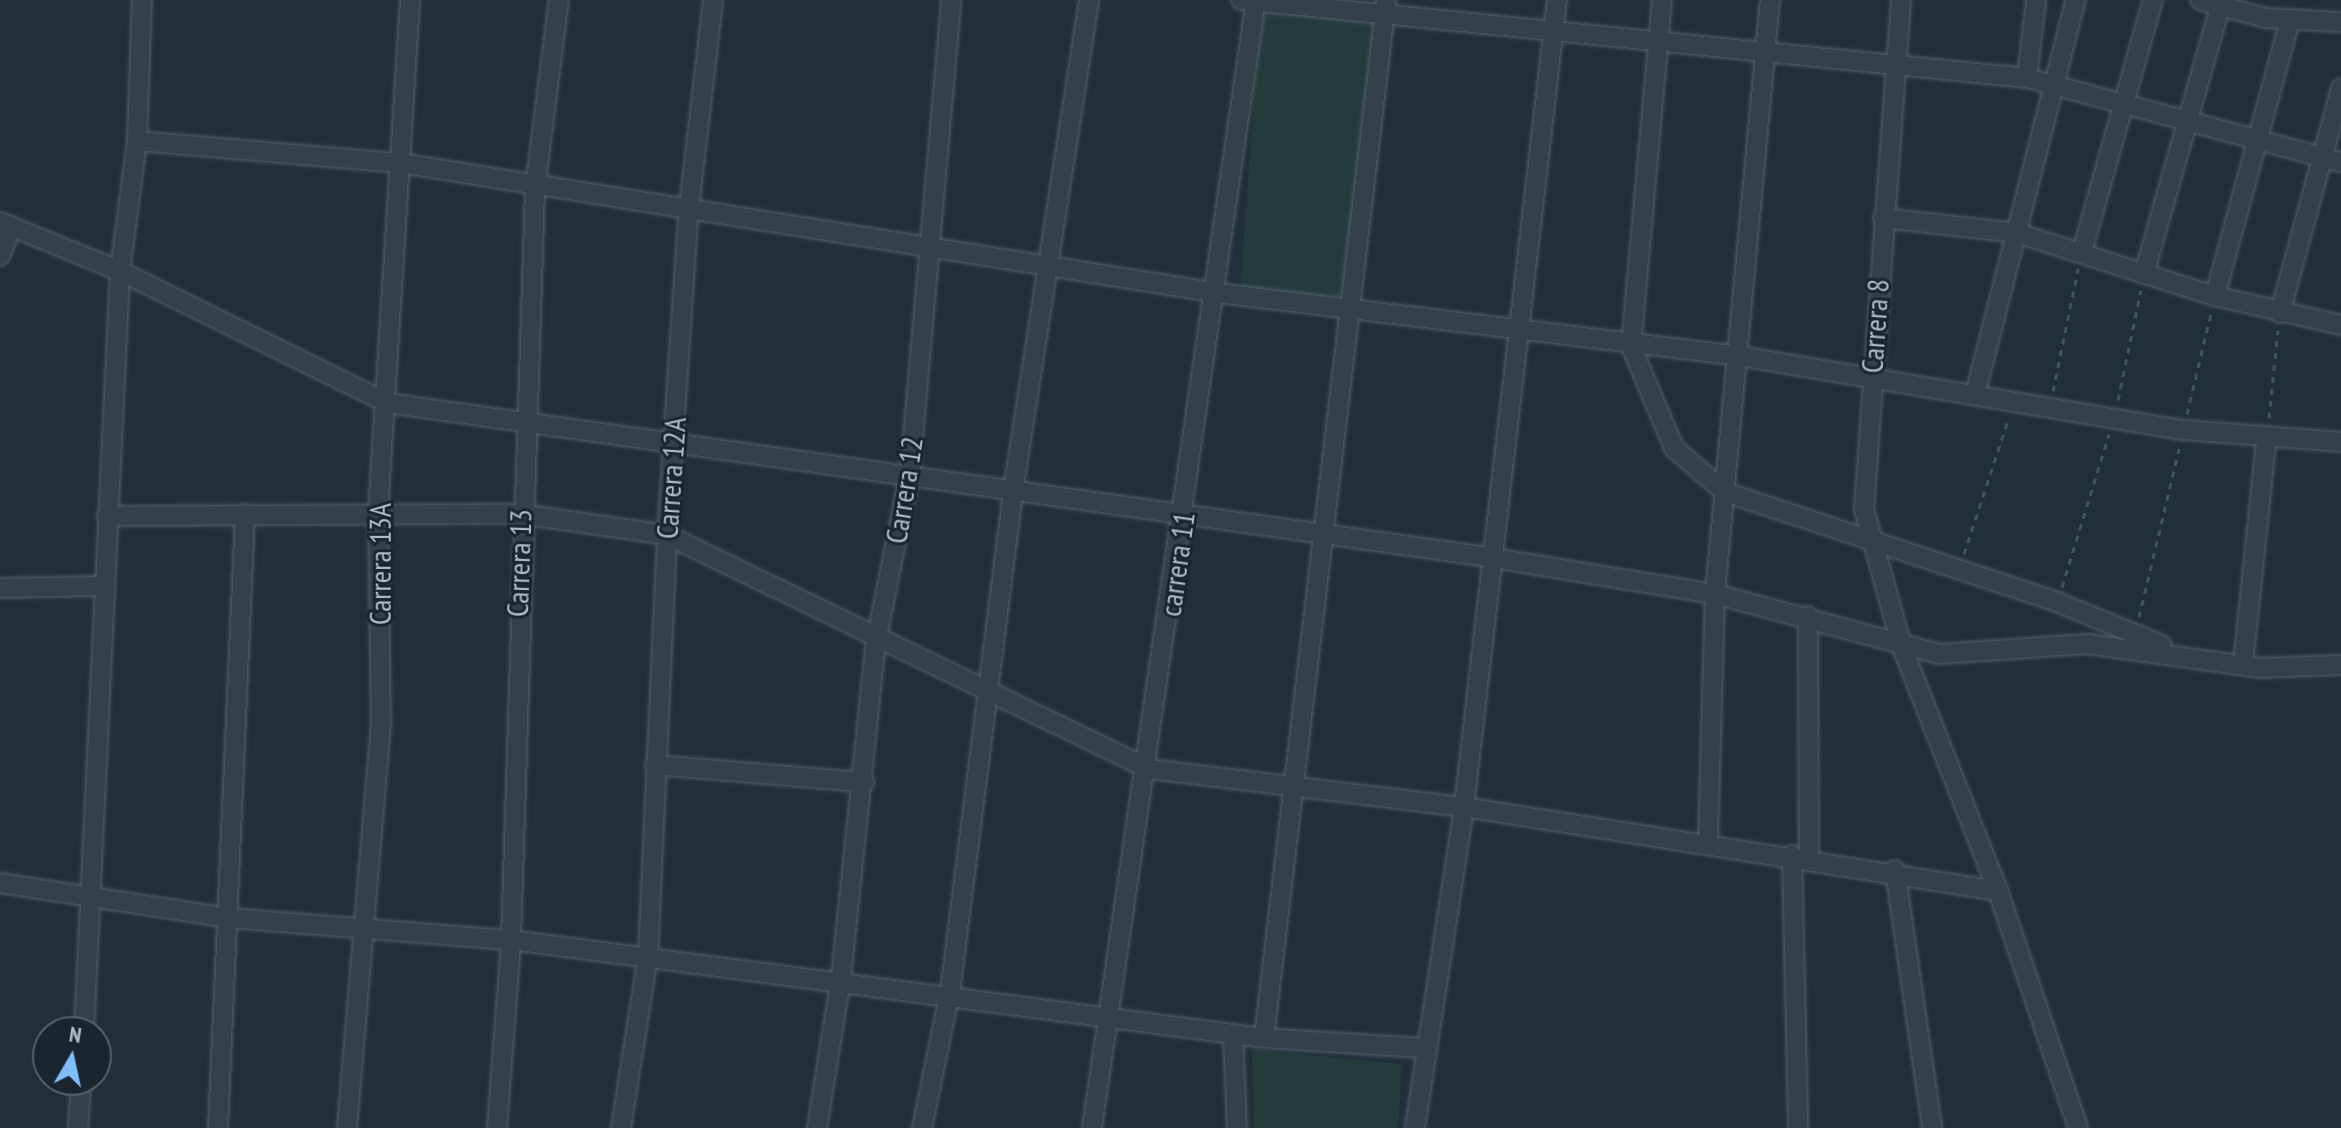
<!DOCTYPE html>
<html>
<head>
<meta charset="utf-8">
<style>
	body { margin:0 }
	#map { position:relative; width:2341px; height:1128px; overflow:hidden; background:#212f3a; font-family:"PT Sans Narrow",sans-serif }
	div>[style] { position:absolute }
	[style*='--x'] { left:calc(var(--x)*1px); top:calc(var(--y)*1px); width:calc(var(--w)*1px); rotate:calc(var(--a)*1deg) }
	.green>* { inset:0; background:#233b3b; transform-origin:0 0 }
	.path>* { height:3px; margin-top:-1.5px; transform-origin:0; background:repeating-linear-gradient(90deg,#405757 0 6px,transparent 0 12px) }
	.roads { filter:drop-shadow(0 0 2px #525e68) drop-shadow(0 0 2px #525e68) }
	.minor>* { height:18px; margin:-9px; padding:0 9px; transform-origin:9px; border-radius:9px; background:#34404a }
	span { translate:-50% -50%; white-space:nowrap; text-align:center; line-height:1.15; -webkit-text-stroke:6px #1a252f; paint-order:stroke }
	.street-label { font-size:30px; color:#afbbc7 }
	.north { position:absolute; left:32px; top:1016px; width:80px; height:80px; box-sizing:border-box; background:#1a252f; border:2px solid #56616c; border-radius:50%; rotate:9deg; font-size:22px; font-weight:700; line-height:32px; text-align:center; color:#afbbc7 }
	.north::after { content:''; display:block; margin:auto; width:28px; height:36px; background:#80befb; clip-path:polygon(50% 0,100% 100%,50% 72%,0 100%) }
</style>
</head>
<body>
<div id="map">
	<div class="green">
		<div style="left:1260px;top:8px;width:121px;height:283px;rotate:4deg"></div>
		<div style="clip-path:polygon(1252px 1049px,1402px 1064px,1398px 1128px,1254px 1128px)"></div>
	</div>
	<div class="path">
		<div style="--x:2053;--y:391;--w:125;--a:-78.4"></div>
		<div style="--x:2118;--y:400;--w:112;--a:-78.2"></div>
		<div style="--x:2187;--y:414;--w:104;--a:-76.6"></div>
		<div style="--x:2269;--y:418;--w:88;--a:-84.2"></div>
		<div style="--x:1964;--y:554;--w:144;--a:-71.8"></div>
		<div style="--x:2062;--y:587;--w:160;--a:-72.9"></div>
		<div style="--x:2139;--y:617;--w:173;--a:-76.6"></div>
	</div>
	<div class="roads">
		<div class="minor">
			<div style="--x:1241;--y:0;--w:790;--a:5.67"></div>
			<div style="--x:2027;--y:78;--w:325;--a:15"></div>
			<div style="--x:1662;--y:0;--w:347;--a:95.1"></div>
			<div style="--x:1631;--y:346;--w:111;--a:67.1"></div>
			<div style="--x:1674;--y:448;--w:67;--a:40.8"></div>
			<div style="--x:1725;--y:492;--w:350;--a:18.3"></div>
			<div style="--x:2057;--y:602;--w:113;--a:22.3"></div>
			<div style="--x:1901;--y:0;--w:510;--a:94.16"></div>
			<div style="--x:1864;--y:509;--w:143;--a:74.6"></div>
			<div style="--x:1902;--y:647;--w:262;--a:68.5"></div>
			<div style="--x:1998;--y:891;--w:250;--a:71.3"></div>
			<div style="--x:2200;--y:0;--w:67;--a:15.5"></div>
			<div style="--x:2265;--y:18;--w:76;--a:3"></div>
			<div style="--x:2027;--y:78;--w:79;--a:-83.4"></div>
			<div style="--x:137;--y:141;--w:264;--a:4.8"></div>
			<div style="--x:400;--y:163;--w:828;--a:9.03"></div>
			<div style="--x:1218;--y:293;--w:526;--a:6.88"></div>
			<div style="--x:1740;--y:356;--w:449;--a:9.5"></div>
			<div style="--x:2183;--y:430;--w:158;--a:4.3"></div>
			<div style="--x:1883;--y:218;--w:135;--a:6.4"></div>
			<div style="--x:2017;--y:233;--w:208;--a:17.7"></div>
			<div style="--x:2215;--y:296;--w:129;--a:13"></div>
			<div style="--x:0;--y:222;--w:130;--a:22.2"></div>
			<div style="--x:120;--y:271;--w:298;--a:26.3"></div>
			<div style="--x:387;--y:403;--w:1112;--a:7.96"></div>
			<div style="--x:1488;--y:557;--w:230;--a:9.3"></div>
			<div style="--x:1715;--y:594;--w:232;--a:15"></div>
			<div style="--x:1939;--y:654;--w:148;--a:-3.9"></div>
			<div style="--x:2087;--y:644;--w:174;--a:7.9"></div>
			<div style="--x:2259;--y:668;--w:82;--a:-2.1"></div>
			<div style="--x:2082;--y:252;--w:262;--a:-74.3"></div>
			<div style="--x:0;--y:256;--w:32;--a:-68"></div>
			<div style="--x:2144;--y:274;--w:278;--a:-74.1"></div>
			<div style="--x:2215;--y:296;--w:287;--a:-74.8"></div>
			<div style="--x:2280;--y:313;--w:233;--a:-74.8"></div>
			<div style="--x:1976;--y:391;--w:404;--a:-75.7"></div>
			<div style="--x:107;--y:516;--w:413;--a:-0.3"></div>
			<div style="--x:520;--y:514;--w:148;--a:8.1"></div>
			<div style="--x:667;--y:535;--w:536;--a:25.9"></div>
			<div style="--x:1149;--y:769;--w:317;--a:6.9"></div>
			<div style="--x:1464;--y:807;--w:541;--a:8.94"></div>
			<div style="--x:0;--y:588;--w:105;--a:-1.1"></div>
			<div style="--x:1808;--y:616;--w:242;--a:89.8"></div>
			<div style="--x:2243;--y:665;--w:225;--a:-84.1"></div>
			<div style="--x:655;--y:765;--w:210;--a:4.7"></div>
			<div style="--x:1708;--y:843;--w:249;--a:-88.4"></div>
			<div style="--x:1715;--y:594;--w:597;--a:-84.71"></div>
			<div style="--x:1792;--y:855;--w:273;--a:88.7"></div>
			<div style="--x:1895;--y:870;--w:261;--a:81.8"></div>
			<div style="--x:0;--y:883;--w:232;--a:8.7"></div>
			<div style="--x:229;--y:918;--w:283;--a:4.5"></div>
			<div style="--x:511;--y:940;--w:759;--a:7.42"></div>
			<div style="--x:1264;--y:1038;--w:161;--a:3.6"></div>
			<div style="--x:84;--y:1032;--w:762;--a:-87.29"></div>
			<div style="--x:120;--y:271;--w:131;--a:-82.5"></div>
			<div style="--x:137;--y:141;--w:141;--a:-88"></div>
			<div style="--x:1233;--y:1034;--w:94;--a:87.6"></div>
			<div style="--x:1264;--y:1038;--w:1042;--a:-83.28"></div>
			<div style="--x:78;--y:1128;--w:48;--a:-86.4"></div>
			<div style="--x:218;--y:1128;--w:615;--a:-87.48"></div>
			<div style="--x:347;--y:1128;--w:402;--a:-85.2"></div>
			<div style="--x:381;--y:727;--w:215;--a:-90.8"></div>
			<div style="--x:378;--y:512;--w:513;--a:-86.42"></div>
			<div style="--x:497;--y:1128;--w:189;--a:-85.7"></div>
			<div style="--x:511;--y:940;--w:751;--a:-88.17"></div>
			<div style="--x:535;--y:189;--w:191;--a:-82.8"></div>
			<div style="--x:621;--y:1128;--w:174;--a:-81.1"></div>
			<div style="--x:648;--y:956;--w:421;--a:-87.4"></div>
			<div style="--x:667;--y:535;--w:328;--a:-86.2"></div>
			<div style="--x:689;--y:208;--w:209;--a:-83.4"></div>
			<div style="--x:817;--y:1128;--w:152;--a:-80.9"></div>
			<div style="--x:841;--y:978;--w:338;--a:-84.1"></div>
			<div style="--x:876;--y:642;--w:173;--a:-78.7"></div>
			<div style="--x:910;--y:472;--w:474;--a:-85"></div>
			<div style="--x:922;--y:1128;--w:139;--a:-78.4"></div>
			<div style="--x:950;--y:992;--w:511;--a:-82.81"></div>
			<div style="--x:1014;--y:485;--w:491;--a:-81.2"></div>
			<div style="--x:1092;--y:1128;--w:1140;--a:-81.73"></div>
			<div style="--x:1415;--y:1128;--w:325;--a:-81.3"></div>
			<div style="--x:1464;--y:807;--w:812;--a:-83.43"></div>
		</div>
	</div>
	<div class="street-label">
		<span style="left:1875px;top:326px;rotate:-86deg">Carrera 8</span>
		<span style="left:671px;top:478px;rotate:-86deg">Carrera 12A</span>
		<span style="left:904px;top:490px;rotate:-81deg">Carrera 12</span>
		<span style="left:519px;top:563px;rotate:-88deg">Carrera 13</span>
		<span style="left:380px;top:564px;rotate:-90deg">Carrera 13A</span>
		<span style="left:1177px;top:564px;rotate:-82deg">carrera 11</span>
	</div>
	<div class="north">N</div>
</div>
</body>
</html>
